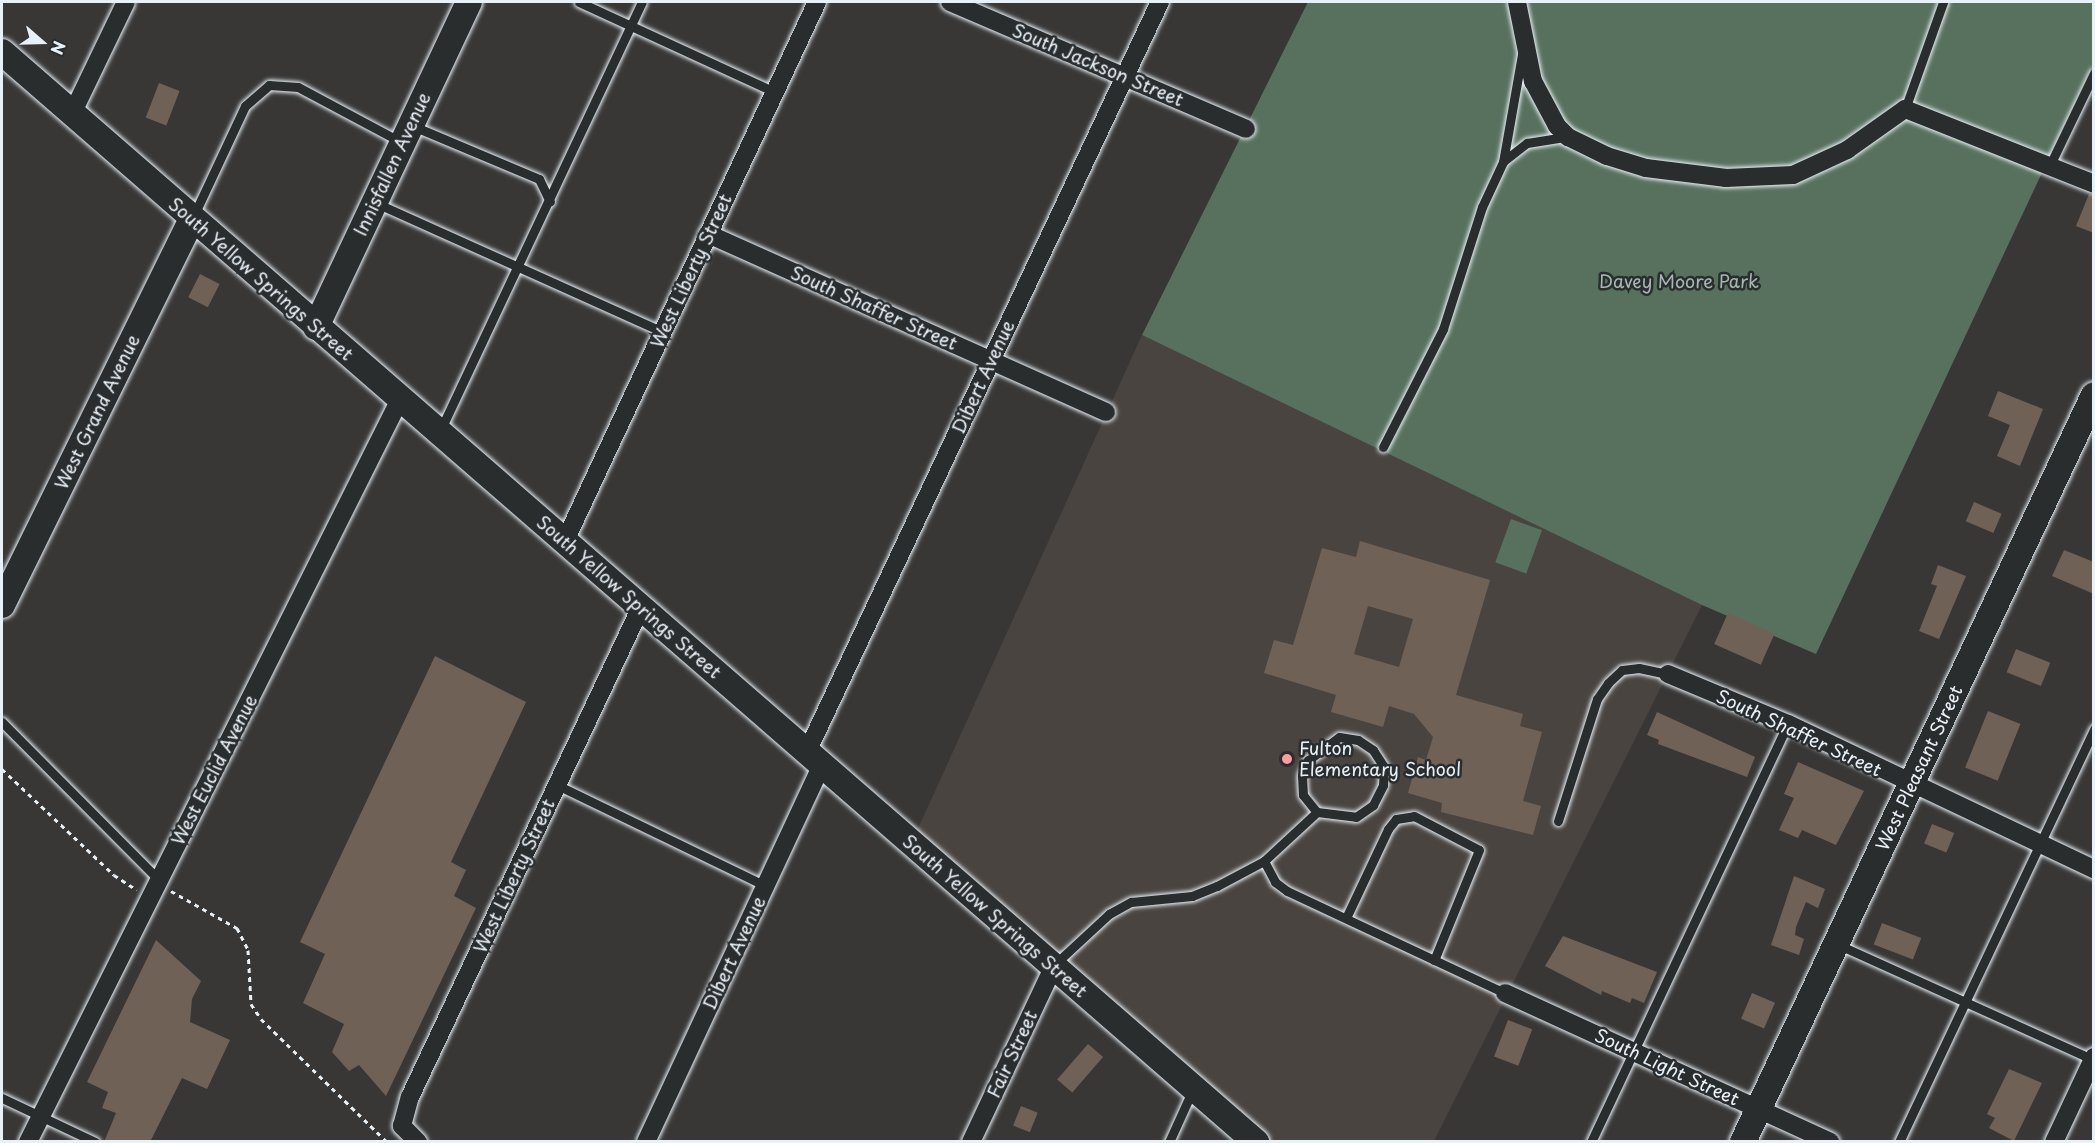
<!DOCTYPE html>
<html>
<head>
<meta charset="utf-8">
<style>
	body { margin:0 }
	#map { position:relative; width:2095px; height:1143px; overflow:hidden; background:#383736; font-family:"Playpen Sans",sans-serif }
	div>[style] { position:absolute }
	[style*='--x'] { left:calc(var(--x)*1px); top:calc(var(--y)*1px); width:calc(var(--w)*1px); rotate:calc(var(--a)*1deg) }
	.built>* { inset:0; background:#494440 }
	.green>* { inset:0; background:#58715e; transform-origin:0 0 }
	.building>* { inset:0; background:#706156; transform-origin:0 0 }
	.path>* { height:3px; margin-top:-1.5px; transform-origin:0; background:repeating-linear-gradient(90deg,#e8f1f8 0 4.5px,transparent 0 9px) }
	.roads { filter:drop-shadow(0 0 2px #e8f1f8) drop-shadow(0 0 2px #e8f1f8) }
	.lane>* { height:9px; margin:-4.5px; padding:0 4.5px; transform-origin:4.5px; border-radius:4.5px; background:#2a2d2e }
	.street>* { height:18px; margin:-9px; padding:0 9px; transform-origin:9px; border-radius:9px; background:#2a2d2e }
	.secondary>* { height:26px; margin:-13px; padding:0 13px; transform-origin:13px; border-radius:13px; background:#2a2d2e }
	.dots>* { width:16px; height:16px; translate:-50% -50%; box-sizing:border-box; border:3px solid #2a2d2e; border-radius:50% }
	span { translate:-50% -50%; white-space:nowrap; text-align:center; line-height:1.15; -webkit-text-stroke:5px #2a2d2e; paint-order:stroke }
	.street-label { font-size:18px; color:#e8f1f8 }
	.park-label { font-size:18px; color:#a7b7b3 }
	.poi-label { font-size:18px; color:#e8f1f8 }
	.left { translate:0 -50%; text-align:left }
	.frame { position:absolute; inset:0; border:3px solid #e8f1f8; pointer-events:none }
	.north { position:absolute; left:12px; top:12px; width:60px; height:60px; -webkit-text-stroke:4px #2a2d2e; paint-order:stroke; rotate:110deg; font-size:16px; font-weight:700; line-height:24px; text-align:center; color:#e8f1f8 }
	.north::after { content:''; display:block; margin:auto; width:21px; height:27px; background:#e8f1f8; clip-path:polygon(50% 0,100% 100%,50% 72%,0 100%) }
</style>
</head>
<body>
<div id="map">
	<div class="built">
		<div style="clip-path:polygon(1142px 335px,1702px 605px,1434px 1141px,1256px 1141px,911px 844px)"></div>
	</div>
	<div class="green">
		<div style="clip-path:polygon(1308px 2px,2093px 2px,2093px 64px,1816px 654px,1702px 605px,1142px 335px)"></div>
		<div style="left:1511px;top:519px;width:33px;height:46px;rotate:20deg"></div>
	</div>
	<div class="building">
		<div style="left:159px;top:83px;width:22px;height:37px;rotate:21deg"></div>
		<div style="clip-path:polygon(2089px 194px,2094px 195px,2094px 233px,2076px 226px)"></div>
		<div style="left:200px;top:274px;width:22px;height:26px;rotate:27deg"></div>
		<div style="clip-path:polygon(1998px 391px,2043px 409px,2020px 466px,1997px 456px,2010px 425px,1988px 416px)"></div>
		<div style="left:1974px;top:502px;width:30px;height:21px;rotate:23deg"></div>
		<div style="clip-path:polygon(evenodd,1360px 541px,1490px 580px,1456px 695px,1523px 714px,1520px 726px,1542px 732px,1523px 801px,1541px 806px,1533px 835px,1441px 812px,1442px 803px,1408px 793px,1418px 757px,1426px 760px,1433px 737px,1414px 714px,1389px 706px,1383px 727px,1331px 712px,1336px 695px,1264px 673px,1274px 640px,1293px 645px,1322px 548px,1356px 557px,1360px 541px,1368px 606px,1413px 619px,1399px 667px,1354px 654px,1368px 606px)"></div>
		<div style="clip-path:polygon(2064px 550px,2094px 562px,2094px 594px,2052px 576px)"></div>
		<div style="clip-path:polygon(1938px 565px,1966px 576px,1939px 639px,1919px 631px,1937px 586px,1931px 584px)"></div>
		<div style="left:1728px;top:613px;width:51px;height:34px;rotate:24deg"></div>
		<div style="left:2016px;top:649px;width:37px;height:25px;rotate:22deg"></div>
		<div style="clip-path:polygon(435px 656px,526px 702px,451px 862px,466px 870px,454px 896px,476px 908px,386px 1096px,359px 1065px,349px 1071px,332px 1052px,344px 1024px,303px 1003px,325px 954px,300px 942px)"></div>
		<div style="left:1988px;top:711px;width:35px;height:61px;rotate:22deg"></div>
		<div style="clip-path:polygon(1657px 712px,1755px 757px,1747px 777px,1658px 744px,1659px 740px,1647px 735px)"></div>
		<div style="clip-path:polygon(1798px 762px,1864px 791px,1836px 845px,1802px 830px,1798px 838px,1779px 830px,1794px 798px,1784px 794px)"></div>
		<div style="left:1932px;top:824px;width:24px;height:21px;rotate:22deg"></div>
		<div style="clip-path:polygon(1794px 876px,1825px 889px,1818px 908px,1806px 902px,1796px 927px,1795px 935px,1804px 939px,1799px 955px,1771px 945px)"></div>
		<div style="left:1882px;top:923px;width:42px;height:23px;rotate:21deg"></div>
		<div style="clip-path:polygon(1563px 936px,1657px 972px,1644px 1003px,1632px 998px,1630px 1003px,1602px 991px,1601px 995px,1545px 966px)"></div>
		<div style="clip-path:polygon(156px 940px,201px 981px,192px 999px,190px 1022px,230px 1040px,207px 1089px,182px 1078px,150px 1142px,104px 1142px,116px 1113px,102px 1108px,108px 1092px,87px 1082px)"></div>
		<div style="left:1752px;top:993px;width:25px;height:28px;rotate:23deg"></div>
		<div style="left:1508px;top:1020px;width:26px;height:39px;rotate:21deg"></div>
		<div style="left:1088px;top:1044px;width:20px;height:47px;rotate:41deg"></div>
		<div style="clip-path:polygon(2009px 1069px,2042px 1083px,2014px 1141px,1989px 1128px,1995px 1118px,1987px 1114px)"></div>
		<div style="left:1021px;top:1106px;width:18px;height:21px;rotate:22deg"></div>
	</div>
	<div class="path">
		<div style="--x:2;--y:769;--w:154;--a:43.4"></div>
		<div style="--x:114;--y:875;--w:27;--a:33"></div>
		<div style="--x:171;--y:891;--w:76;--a:29.3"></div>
		<div style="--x:237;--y:928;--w:25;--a:63"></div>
		<div style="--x:248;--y:950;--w:54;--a:86.8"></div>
		<div style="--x:251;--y:1004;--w:18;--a:56"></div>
		<div style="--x:261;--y:1019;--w:176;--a:44.3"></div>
	</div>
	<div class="roads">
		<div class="lane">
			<div style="--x:579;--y:2;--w:216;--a:24.7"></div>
			<div style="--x:1905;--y:109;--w:114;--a:-70.4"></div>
			<div style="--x:413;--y:126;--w:137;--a:22.8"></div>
			<div style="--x:539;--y:179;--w:25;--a:64"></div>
			<div style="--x:1505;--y:160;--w:28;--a:-38"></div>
			<div style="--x:1527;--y:143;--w:38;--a:-9"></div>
			<div style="--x:2050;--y:165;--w:102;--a:-64.4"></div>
			<div style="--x:376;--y:203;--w:315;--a:24.2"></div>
			<div style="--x:193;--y:217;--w:123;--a:-64.9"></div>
			<div style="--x:245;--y:106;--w:32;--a:-41"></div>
			<div style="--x:269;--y:85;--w:29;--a:4"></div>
			<div style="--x:298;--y:87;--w:117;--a:28.1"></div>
			<div style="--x:440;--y:431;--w:474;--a:-64.8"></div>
			<div style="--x:1383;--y:447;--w:132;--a:-63"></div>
			<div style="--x:1443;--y:329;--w:128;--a:-72.3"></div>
			<div style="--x:1482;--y:207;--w:50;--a:-65"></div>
			<div style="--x:1503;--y:162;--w:110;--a:-80"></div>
			<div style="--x:2;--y:722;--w:223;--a:45.2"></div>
			<div style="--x:557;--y:785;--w:232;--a:25.8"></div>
			<div style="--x:1558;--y:821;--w:128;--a:-72.3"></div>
			<div style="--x:1597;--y:699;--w:19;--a:-55"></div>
			<div style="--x:1608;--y:683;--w:19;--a:-43"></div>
			<div style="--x:1622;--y:670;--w:17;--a:-7"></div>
			<div style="--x:1639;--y:668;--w:30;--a:12"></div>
			<div style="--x:1264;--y:861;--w:24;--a:62"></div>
			<div style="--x:1275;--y:882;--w:15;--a:37"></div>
			<div style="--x:1287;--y:891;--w:241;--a:25.1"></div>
			<div style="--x:1346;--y:918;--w:98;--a:-64.7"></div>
			<div style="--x:1388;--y:829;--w:13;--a:-51"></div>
			<div style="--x:1396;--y:819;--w:18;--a:-9"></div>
			<div style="--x:1414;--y:816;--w:73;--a:27.6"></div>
			<div style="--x:1479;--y:850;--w:119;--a:112.2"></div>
			<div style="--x:1839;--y:945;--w:280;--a:24.3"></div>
			<div style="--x:1055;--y:964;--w:74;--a:-42.8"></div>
			<div style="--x:1109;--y:914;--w:25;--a:-29"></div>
			<div style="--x:1131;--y:902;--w:61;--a:-5.6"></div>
			<div style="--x:1192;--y:896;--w:27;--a:-22"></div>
			<div style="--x:1217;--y:886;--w:53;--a:-28"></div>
			<div style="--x:1264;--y:861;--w:72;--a:-42.8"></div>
			<div style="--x:1317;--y:812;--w:39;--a:7"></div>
			<div style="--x:1356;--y:817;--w:21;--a:-35"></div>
			<div style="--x:1373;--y:805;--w:22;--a:-63"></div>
			<div style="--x:1383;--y:785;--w:18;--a:-87"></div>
			<div style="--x:1384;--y:767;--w:20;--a:-123"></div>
			<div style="--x:1373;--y:750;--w:18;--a:-146"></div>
			<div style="--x:1358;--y:740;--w:19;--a:-171"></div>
			<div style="--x:1339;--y:737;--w:39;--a:143"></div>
			<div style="--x:1308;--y:760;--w:17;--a:111"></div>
			<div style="--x:1302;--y:776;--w:19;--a:87"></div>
			<div style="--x:1303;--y:795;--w:22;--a:51"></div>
			<div style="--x:2;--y:1098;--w:103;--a:25.3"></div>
			<div style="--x:1169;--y:1142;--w:58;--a:-65.6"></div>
			<div style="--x:1591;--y:1142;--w:462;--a:-64.8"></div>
			<div style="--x:1899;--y:1142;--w:457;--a:-64.7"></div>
		</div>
		<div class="street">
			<div style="--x:950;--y:2;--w:322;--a:23.2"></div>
			<div style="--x:1517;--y:2;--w:81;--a:78.6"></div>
			<div style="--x:1533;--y:81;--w:51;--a:61.9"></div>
			<div style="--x:1557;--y:126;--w:16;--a:45"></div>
			<div style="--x:1568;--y:137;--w:43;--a:26"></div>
			<div style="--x:1607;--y:156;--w:41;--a:17.1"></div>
			<div style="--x:1646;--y:168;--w:81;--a:7.1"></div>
			<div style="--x:1726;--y:178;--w:67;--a:-2.6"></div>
			<div style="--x:1793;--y:175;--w:60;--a:-24.8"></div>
			<div style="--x:1847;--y:150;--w:71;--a:-35.3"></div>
			<div style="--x:1905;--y:109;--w:203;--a:21.6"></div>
			<div style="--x:72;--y:114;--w:124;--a:-64.3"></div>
			<div style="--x:708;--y:234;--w:436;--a:24.1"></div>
			<div style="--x:565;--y:541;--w:595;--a:-64.94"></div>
			<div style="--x:1668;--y:674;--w:130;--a:22.6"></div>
			<div style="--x:1788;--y:724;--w:339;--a:25.4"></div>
			<div style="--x:807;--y:752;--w:829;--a:-64.8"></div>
			<div style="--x:1505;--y:993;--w:358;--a:24.6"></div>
			<div style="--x:28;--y:1142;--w:831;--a:-63.4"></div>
			<div style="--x:418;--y:1142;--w:23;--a:-135"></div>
			<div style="--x:402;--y:1126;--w:30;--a:-75"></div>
			<div style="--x:410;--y:1097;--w:542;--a:-64.76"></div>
			<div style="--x:646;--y:1142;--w:416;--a:-65"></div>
			<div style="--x:971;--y:1142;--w:195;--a:-64.8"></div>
			<div style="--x:2054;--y:1142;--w:94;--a:-64.8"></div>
		</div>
		<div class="secondary">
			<div style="--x:2;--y:52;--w:1662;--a:41"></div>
			<div style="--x:316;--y:327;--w:359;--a:-64.8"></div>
			<div style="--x:2;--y:605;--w:430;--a:-63.8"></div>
			<div style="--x:1743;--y:1142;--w:825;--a:-64.83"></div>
		</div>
	</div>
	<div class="dots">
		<div style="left:1287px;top:759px;background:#ff9aa2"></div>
	</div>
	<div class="street-label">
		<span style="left:1098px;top:65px;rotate:23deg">South Jackson Street</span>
		<span style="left:392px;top:164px;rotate:-65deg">Innisfallen Avenue</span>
		<span style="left:691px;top:271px;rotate:-65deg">West Liberty Street</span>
		<span style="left:261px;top:279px;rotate:41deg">South Yellow Springs Street</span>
		<span style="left:874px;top:308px;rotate:24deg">South Shaffer Street</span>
		<span style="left:983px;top:377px;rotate:-65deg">Dibert Avenue</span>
		<span style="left:97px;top:412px;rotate:-64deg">West Grand Avenue</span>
		<span style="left:629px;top:597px;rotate:41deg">South Yellow Springs Street</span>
		<span style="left:1799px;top:733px;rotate:25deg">South Shaffer Street</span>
		<span style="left:1919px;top:768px;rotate:-65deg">West Pleasant Street</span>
		<span style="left:214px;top:770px;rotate:-63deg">West Euclid Avenue</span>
		<span style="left:514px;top:876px;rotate:-65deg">West Liberty Street</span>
		<span style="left:995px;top:916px;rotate:41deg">South Yellow Springs Street</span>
		<span style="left:734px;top:953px;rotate:-65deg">Dibert Avenue</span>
		<span style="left:1012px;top:1054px;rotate:-65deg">Fair Street</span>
		<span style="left:1667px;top:1067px;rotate:25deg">South Light Street</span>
	</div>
	<div class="park-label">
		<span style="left:1679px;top:281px">Davey Moore Park</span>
	</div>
	<div class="poi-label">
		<span class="left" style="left:1299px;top:759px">Fulton<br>Elementary School</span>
	</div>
	<div class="frame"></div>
	<div class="north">N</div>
</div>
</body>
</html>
